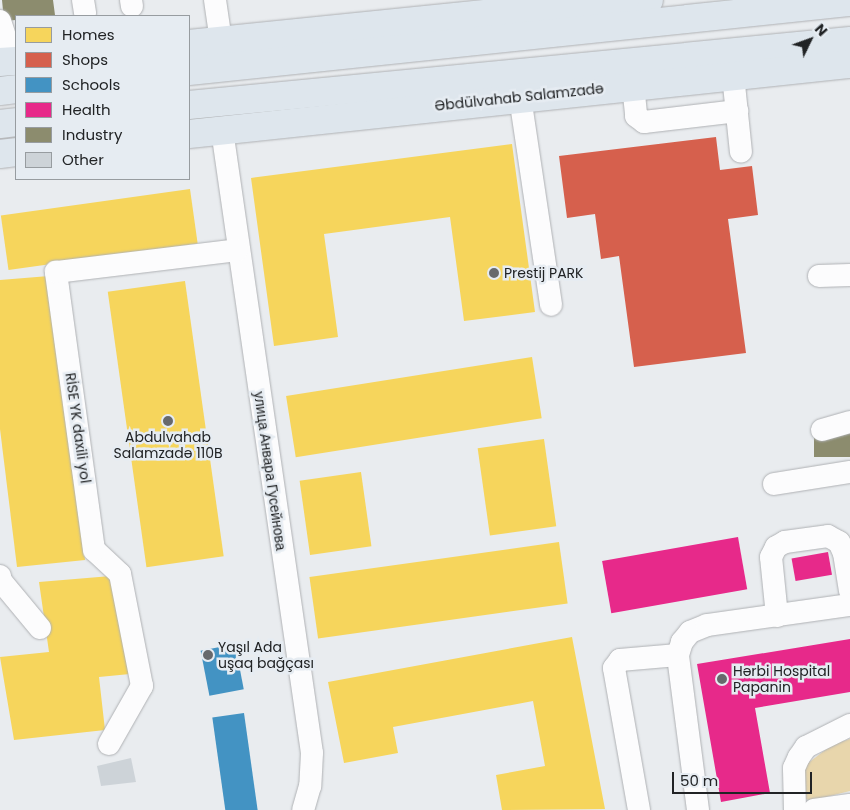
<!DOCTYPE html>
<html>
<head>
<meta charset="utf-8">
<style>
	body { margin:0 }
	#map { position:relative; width:850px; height:810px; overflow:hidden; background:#e9ecef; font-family:Poppins,sans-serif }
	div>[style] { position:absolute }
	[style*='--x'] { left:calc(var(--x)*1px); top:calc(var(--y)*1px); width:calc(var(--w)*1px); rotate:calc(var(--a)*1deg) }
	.green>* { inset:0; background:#e8d6ac }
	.homes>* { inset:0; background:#f6d55c; transform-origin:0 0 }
	.shops>* { inset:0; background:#d6604d }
	.schools>* { inset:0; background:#4393c3; transform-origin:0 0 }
	.health>* { inset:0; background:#e7298a; transform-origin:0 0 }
	.industry>* { inset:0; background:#8c8c6e; transform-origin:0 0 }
	.building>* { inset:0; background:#cdd3d8 }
	.roads { filter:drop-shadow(0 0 1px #afb1b4) drop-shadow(0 0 1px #afb1b4) }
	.minor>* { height:22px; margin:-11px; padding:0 11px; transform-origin:11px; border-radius:11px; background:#fcfcfd }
	.major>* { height:28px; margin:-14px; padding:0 14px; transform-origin:14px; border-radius:14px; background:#dee6ed }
	.dots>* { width:14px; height:14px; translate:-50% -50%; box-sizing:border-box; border:2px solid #e6ecf2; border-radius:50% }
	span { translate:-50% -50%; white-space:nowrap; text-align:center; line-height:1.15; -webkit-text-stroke:5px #e6ecf2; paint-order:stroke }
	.street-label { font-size:14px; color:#212325 }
	.poi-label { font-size:14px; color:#212325 }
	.left { translate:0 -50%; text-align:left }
	.legend { position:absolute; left:15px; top:15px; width:175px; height:165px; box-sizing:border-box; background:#e6ecf2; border:1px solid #979ca0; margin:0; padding:6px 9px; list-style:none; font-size:15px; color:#212325 }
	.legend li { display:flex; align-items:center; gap:10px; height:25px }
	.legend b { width:25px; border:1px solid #979ca0 }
	.north { position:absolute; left:785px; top:15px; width:50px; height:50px; -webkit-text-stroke:4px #e6ecf2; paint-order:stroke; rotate:48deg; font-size:14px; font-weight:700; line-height:20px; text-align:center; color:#212325 }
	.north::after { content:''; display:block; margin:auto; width:18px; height:22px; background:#212325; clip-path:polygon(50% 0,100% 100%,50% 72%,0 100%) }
	.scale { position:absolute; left:672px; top:772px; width:140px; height:22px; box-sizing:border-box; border:2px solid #212325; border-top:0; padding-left:6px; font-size:15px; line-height:18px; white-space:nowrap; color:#212325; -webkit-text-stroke:4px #e6ecf2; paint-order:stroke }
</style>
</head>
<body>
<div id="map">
	<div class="green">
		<div style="clip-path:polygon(850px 739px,850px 791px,810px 801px,801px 796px,799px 770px,833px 744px)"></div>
	</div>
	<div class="homes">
		<div style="clip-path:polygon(512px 144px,535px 312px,464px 321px,450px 217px,324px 234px,338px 337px,274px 346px,251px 178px)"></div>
		<div style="left:190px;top:189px;width:55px;height:191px;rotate:82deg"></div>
		<div style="clip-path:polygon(49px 276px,85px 560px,17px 567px,0 429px,0 280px)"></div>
		<div style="left:185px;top:281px;width:278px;height:78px;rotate:82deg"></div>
		<div style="left:532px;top:357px;width:62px;height:249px;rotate:81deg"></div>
		<div style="left:544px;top:439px;width:88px;height:67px;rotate:82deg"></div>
		<div style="left:361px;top:472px;width:75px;height:62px;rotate:82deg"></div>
		<div style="left:559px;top:542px;width:62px;height:252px;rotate:82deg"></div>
		<div style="clip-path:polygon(111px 576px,130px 674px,99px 677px,105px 730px,14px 740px,0 657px,49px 652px,39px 582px)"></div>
		<div style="clip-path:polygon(572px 637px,605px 809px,502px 810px,496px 775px,545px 766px,533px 701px,393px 727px,398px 753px,344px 763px,328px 682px)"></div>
	</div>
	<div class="shops">
		<div style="clip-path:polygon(716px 137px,720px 170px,752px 166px,758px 215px,728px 219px,746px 353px,634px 367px,619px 256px,601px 259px,595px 214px,567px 218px,559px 156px)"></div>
	</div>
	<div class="schools">
		<div style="left:235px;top:644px;width:46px;height:35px;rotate:79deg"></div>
		<div style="left:244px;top:713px;width:98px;height:32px;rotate:82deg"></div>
	</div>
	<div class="health">
		<div style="left:738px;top:537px;width:53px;height:138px;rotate:80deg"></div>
		<div style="left:828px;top:552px;width:23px;height:37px;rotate:80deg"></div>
		<div style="clip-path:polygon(850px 639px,850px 692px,755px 708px,770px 793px,721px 802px,697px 664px)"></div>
	</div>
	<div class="industry">
		<div style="clip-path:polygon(2px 0,53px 0,55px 15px,16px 16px,16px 20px,4px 21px)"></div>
		<div style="left:850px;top:433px;width:24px;height:36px;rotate:90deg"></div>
	</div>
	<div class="building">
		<div style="clip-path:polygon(131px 758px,136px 782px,101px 786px,97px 766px)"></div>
	</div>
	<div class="roads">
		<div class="minor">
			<div style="--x:83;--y:0;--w:13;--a:81"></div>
			<div style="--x:131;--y:0;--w:6;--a:81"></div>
			<div style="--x:215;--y:0;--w:41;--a:81.7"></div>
			<div style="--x:0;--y:21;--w:42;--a:72"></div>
			<div style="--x:733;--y:75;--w:77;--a:84.1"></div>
			<div style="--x:633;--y:85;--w:31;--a:84"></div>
			<div style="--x:636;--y:116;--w:10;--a:37"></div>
			<div style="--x:644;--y:122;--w:94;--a:-6.7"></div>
			<div style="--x:520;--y:97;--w:210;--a:81.5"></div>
			<div style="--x:222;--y:130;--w:629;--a:81.78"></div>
			<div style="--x:312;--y:753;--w:33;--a:93"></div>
			<div style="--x:310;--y:786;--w:25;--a:106"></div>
			<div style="--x:819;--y:276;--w:31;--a:-2"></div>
			<div style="--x:822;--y:430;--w:29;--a:-16"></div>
			<div style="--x:774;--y:484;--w:77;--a:-9"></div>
			<div style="--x:0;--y:576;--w:5;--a:79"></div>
			<div style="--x:1;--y:581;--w:61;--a:50.3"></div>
			<div style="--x:777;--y:616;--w:59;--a:-95.8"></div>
			<div style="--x:771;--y:557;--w:11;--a:-63"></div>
			<div style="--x:776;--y:547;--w:10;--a:-29"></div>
			<div style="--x:785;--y:542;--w:43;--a:-7.9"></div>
			<div style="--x:828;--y:536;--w:13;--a:29"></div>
			<div style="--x:839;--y:542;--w:12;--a:66"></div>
			<div style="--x:844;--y:553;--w:38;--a:81"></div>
			<div style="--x:109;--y:744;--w:67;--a:-60.4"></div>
			<div style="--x:142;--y:686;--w:114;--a:-101.1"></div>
			<div style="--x:120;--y:574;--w:35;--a:-137"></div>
			<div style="--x:94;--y:550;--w:281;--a:-97.8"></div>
			<div style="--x:56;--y:272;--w:182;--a:-6.9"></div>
			<div style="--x:639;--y:810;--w:144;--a:-100"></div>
			<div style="--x:614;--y:668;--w:10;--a:-53"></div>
			<div style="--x:620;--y:660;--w:58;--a:-4.9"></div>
			<div style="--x:698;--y:810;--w:156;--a:-97.4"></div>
			<div style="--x:678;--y:655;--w:14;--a:-73"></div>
			<div style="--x:682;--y:642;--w:13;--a:-51"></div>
			<div style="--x:690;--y:632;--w:18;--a:-22"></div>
			<div style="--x:707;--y:625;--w:144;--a:-8"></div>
			<div style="--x:795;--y:810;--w:42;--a:-91.4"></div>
			<div style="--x:794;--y:768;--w:12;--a:-66"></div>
			<div style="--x:799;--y:757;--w:12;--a:-55"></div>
			<div style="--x:806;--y:747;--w:49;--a:-26.6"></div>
			<div style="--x:814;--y:810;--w:36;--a:-8"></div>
		</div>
		<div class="major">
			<div style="--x:612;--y:24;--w:44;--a:-33"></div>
			<div style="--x:189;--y:44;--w:438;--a:-5.8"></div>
			<div style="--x:0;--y:62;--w:16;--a:-4"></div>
			<div style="--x:189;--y:71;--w:665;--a:-5.96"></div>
			<div style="--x:0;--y:91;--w:16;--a:-7"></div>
			<div style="--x:189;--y:105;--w:664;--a:-5.53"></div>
			<div style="--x:0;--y:124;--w:16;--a:-7"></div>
			<div style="--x:189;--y:134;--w:665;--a:-6.05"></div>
			<div style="--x:0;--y:154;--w:16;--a:-7"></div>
		</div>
	</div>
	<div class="dots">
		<div style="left:494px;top:273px;background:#67696c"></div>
		<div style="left:168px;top:421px;background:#67696c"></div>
		<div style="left:208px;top:655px;background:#67696c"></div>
		<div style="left:722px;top:679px;background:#67696c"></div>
	</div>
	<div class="street-label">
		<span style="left:519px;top:97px;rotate:-6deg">Əbdülvahab Salamzadə</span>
		<span style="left:78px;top:428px;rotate:82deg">RİSE YK daxili yol</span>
		<span style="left:270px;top:471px;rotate:82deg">улица Анвара Гусейнова</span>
	</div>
	<div class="poi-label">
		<span class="left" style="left:504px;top:273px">Prestij PARK</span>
		<span style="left:168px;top:445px">Abdulvahab<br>Salamzadə 110B</span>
		<span class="left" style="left:218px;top:655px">Yaşıl Ada<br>uşaq bağçası</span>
		<span class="left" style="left:733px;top:679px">Hərbi Hospital<br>Papanin</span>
	</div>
	<ul class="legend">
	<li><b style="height:14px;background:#f6d55c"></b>Homes</li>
	<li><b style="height:14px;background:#d6604d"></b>Shops</li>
	<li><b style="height:14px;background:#4393c3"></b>Schools</li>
	<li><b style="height:14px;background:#e7298a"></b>Health</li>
	<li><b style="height:14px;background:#8c8c6e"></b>Industry</li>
	<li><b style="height:14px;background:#cdd3d8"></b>Other</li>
	</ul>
	<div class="north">N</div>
	<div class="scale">50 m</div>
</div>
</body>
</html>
